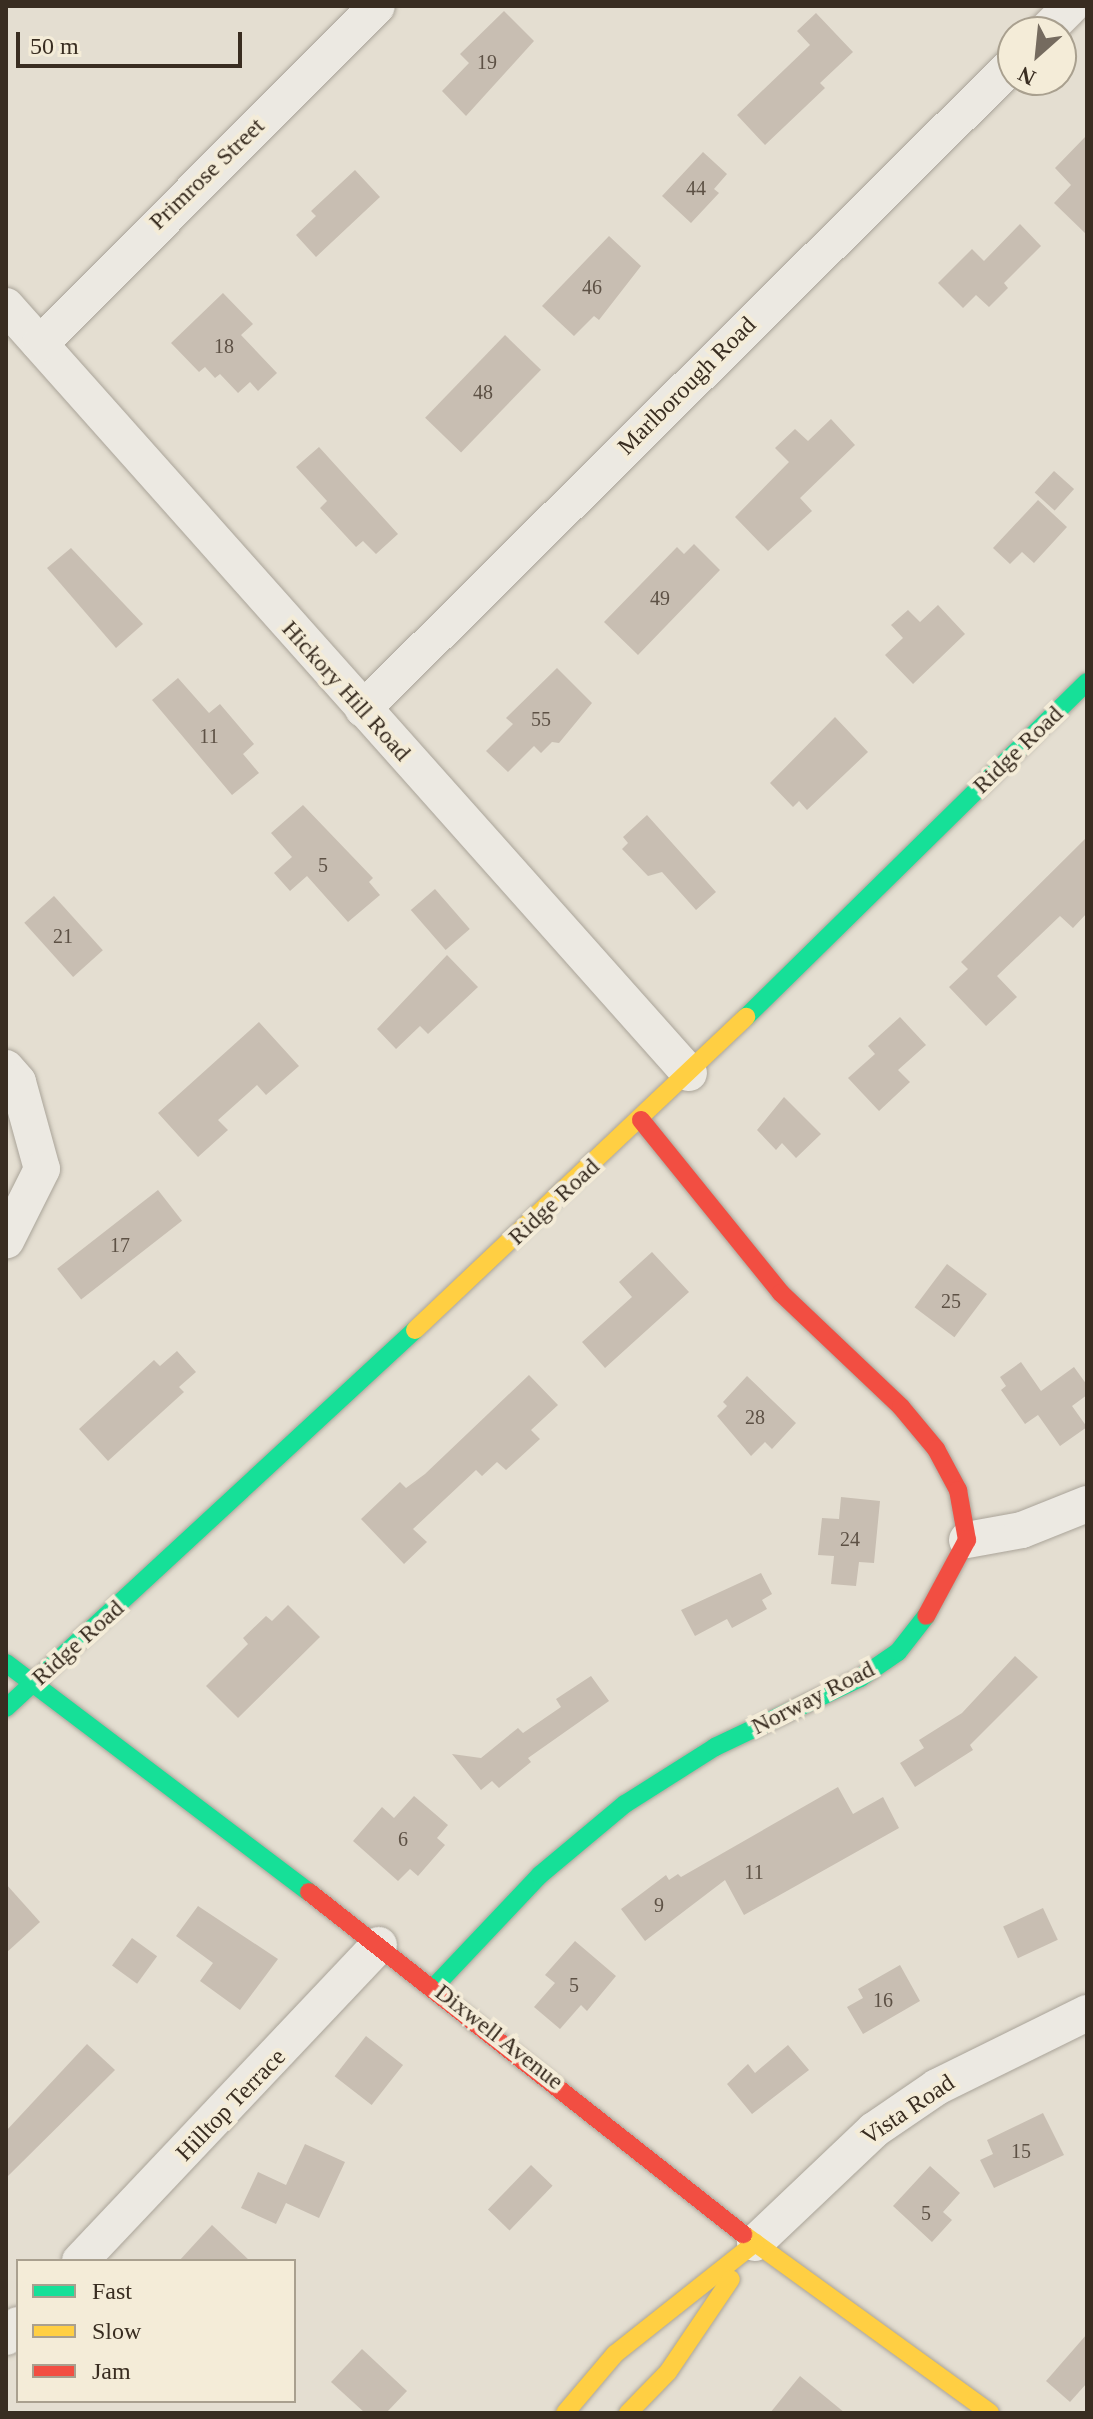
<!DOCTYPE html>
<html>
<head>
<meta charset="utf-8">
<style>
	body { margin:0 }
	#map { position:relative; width:1093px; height:2419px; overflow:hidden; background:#e4ded1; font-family:"Times New Roman",serif }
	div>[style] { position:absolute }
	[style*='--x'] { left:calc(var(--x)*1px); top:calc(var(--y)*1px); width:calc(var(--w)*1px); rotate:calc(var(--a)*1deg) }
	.building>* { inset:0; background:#c8beb2; transform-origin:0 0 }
	.roads { filter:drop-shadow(0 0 2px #aaa499) drop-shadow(0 0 2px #aaa499) }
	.street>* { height:36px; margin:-18px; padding:0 18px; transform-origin:18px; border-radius:18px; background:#ece9e2 }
	.fast>* { height:18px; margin:-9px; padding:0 9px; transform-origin:9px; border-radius:9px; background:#16e098 }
	.slow>* { height:18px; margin:-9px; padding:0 9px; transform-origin:9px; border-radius:9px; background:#ffcf43 }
	.jam>* { height:18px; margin:-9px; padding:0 9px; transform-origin:9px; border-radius:9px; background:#f24e42 }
	span { translate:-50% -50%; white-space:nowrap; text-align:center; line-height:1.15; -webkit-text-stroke:8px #f4ecd8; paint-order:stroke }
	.number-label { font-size:20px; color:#5d5145 }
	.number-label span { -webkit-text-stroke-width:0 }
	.street-label { font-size:24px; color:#392d21 }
	.frame { position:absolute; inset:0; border:8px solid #392d21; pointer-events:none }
	.legend { position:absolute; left:16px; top:2259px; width:280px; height:144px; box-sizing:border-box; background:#f4ecd8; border:2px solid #a9a08f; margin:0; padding:10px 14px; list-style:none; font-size:24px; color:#392d21 }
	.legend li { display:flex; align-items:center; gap:16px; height:40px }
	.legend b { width:40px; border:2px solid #a9a08f }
	.north { position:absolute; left:997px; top:16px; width:80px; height:80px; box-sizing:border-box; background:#f4ecd8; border:2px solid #a9a08f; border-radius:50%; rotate:207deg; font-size:22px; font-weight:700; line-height:32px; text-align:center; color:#392d21 }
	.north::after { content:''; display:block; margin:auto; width:28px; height:36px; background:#756b5f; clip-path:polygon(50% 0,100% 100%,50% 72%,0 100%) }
	.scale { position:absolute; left:16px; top:32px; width:226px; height:36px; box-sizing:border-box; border:4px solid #392d21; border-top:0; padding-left:10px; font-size:24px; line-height:28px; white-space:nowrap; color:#392d21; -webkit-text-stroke:6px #f4ecd8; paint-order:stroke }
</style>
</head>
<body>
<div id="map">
	<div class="building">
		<div style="clip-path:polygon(504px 11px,534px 41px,466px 116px,442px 91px,469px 63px,460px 54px)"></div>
		<div style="clip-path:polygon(816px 13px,853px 52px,820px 83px,825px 88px,765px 145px,737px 115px,810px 45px,797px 31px)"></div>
		<div style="clip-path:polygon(1087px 135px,1087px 235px,1054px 203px,1071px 185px,1055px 168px)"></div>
		<div style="clip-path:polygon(703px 152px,727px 174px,714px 189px,719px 193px,691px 223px,662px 196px)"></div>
		<div style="clip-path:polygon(355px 170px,380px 197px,316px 257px,296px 235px,316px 216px,311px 211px)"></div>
		<div style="clip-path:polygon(1020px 224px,1041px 246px,1004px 283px,1008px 288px,989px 307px,976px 295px,963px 308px,938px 283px,972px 249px,984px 261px)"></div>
		<div style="clip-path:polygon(609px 236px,641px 266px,599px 320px,594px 316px,574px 336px,542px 306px)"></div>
		<div style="clip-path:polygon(223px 293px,253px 324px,241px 335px,277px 373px,258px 391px,250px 382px,238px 393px,220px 374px,215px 378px,205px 367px,199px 372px,171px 343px)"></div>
		<div style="left:505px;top:335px;width:50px;height:115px;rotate:44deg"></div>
		<div style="clip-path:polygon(831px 419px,855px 445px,800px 498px,812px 511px,768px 551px,735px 517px,789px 462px,775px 448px,795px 429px,808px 441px)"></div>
		<div style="clip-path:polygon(319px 447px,398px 534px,376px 554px,363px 541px,356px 547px,320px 508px,327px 501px,296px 467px)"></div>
		<div style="left:1054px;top:471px;width:27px;height:29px;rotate:42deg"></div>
		<div style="clip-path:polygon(1038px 500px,1067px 527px,1034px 563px,1022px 552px,1010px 564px,993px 548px)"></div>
		<div style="clip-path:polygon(694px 544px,720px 570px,638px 655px,604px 622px,677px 547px,684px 554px)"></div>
		<div style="clip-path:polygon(71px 548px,143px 624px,116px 648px,47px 568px)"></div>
		<div style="clip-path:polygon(938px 605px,965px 634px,913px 684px,885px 655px,903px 638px,891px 625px,908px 610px,920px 622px)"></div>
		<div style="clip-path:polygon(557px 668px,592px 703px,559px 743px,552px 742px,541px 753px,534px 746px,508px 772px,486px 751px,513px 724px,506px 718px)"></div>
		<div style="clip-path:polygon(178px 678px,209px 713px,220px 704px,254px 744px,243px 754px,259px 773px,232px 795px,152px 700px)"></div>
		<div style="clip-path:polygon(835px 717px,868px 752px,807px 810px,799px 801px,793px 807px,770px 783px)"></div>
		<div style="clip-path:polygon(303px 805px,373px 878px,369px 882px,380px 895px,348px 922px,307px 876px,290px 891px,274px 873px,292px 857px,271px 833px)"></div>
		<div style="clip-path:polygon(647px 815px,716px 892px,696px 910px,662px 872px,648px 876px,622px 849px,628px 843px,623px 837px)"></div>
		<div style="clip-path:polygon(1087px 837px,1087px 913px,1073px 928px,1060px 916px,997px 976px,1017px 997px,986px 1026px,949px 987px,968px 969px,961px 962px)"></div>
		<div style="left:435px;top:889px;width:53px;height:32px;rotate:49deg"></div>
		<div style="left:54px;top:896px;width:73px;height:40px;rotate:48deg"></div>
		<div style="clip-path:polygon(447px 955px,478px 987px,428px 1034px,420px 1026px,396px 1049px,377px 1029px)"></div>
		<div style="clip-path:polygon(900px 1017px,926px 1045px,898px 1070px,910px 1082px,879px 1111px,848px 1078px,875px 1054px,868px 1046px)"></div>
		<div style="clip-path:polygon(259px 1022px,299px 1066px,266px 1095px,257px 1085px,218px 1120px,228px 1130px,198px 1157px,158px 1113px)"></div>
		<div style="clip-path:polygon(784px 1097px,821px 1134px,796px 1158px,782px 1143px,776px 1150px,757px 1130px)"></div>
		<div style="left:158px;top:1190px;width:39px;height:128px;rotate:52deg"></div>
		<div style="clip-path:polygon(652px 1252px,689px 1292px,605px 1368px,582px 1342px,632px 1297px,619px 1282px)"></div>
		<div style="left:947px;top:1264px;width:50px;height:54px;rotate:37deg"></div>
		<div style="clip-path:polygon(177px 1351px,196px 1372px,179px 1387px,184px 1392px,108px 1461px,79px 1429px,154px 1360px,160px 1366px)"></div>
		<div style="clip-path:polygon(1021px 1362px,1041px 1391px,1074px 1367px,1087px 1385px,1087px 1395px,1072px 1406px,1087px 1427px,1060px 1446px,1038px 1415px,1025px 1424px,1001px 1390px,1006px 1386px,1000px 1377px)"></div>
		<div style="clip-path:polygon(529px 1375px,558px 1405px,531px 1430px,540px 1439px,506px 1470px,497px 1462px,482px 1476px,476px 1470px,413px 1529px,427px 1542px,404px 1564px,361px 1519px,400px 1482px,406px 1488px,425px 1474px)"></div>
		<div style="clip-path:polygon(747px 1376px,796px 1423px,772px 1449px,765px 1442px,751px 1456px,717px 1416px,727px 1406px,723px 1402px)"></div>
		<div style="clip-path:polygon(841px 1497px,880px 1501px,874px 1563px,859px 1562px,856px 1586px,831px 1584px,834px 1556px,818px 1555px,822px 1518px,839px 1519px)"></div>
		<div style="clip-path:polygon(761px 1573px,772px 1594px,762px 1600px,767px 1609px,732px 1628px,727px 1619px,695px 1636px,681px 1610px)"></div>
		<div style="clip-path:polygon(288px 1605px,320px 1637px,238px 1718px,206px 1686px,248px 1644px,243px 1638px,266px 1616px,272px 1621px)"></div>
		<div style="clip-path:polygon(1015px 1656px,1038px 1677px,970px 1745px,973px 1750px,915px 1787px,900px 1763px,924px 1748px,919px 1740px,962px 1713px)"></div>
		<div style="clip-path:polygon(591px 1676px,609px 1701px,528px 1758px,531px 1762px,499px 1788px,492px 1781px,481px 1790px,452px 1754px,481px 1758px,518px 1728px,523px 1733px,561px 1707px,556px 1699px)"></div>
		<div style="clip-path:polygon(838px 1787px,853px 1814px,883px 1797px,899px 1828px,744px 1915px,725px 1880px,645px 1941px,621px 1909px,666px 1875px,669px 1880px,678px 1874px,681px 1877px)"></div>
		<div style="clip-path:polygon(414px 1796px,448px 1825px,437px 1838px,445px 1845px,418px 1876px,410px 1869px,398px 1881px,353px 1841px,382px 1807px,394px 1818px)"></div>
		<div style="clip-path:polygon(6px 1884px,40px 1922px,6px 1953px)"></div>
		<div style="clip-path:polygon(198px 1906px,278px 1959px,240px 2010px,200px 1981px,213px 1963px,176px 1936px)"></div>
		<div style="left:1043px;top:1908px;width:35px;height:44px;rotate:65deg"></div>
		<div style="left:132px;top:1938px;width:31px;height:34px;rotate:36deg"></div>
		<div style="clip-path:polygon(575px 1941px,616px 1976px,587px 2011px,581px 2005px,560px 2029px,534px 2007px,555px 1983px,545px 1975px)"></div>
		<div style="clip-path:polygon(900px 1965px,920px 2001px,863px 2034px,847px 2007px,863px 1998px,858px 1989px)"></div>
		<div style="left:366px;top:2036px;width:47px;height:51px;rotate:38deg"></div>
		<div style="clip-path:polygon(87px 2044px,115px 2070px,6px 2178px,6px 2131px)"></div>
		<div style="clip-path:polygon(788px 2045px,809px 2070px,752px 2114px,727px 2084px,748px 2064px,755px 2073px)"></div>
		<div style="clip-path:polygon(1043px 2113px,1064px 2155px,994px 2188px,980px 2160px,993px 2154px,987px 2140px)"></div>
		<div style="clip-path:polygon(305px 2144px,345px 2162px,319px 2218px,286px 2203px,276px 2224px,241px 2208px,258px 2172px,286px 2185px)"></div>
		<div style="left:531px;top:2165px;width:30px;height:62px;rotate:44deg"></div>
		<div style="clip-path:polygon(930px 2166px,960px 2193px,943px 2212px,952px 2220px,932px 2242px,893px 2206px)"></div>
		<div style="clip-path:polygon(212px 2225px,250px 2261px,179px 2261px)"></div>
		<div style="clip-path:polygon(1087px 2334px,1087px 2383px,1070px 2402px,1046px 2381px)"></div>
		<div style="clip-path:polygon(362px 2349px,407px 2391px,386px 2413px,365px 2413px,331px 2382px)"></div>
		<div style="clip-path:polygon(800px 2376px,845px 2413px,770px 2413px)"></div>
	</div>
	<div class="roads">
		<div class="street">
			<div style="--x:1045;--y:32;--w:37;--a:-45"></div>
			<div style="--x:6;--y:306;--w:1027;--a:48.32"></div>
			<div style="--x:40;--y:344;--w:477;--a:-45.1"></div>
			<div style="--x:363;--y:709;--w:916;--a:-44.78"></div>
			<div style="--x:6;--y:1068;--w:18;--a:49"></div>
			<div style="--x:18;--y:1082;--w:90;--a:74.6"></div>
			<div style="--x:42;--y:1169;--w:80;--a:116.6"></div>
			<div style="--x:967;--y:1540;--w:56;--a:-10.3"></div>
			<div style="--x:1022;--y:1530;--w:70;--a:-21.8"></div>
			<div style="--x:755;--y:2243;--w:164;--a:-43.5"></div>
			<div style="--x:874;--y:2130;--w:76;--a:-34.3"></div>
			<div style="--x:937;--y:2087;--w:167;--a:-26.3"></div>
			<div style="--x:80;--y:2261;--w:435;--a:-46.6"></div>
			<div style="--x:6;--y:2337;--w:17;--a:-45"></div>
		</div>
		<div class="fast">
			<div style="--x:746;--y:1017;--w:478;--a:-44.5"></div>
			<div style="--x:6;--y:1663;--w:380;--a:37.1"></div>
			<div style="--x:6;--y:1708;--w:557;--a:-42.74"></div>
			<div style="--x:434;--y:1987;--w:154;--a:-46.6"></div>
			<div style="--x:540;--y:1875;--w:111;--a:-39.9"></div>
			<div style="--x:625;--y:1804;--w:107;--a:-32.3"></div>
			<div style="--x:715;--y:1747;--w:161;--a:-25.4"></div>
			<div style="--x:860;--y:1678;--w:46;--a:-34.4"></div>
			<div style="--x:898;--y:1652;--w:46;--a:-52.1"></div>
		</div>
		<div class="slow">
			<div style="--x:415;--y:1330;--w:456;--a:-43.4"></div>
			<div style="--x:743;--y:2234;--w:305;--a:35.9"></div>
			<div style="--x:565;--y:2413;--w:77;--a:-49.7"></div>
			<div style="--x:615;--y:2354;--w:179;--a:-38.4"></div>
			<div style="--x:628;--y:2413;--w:57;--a:-45.7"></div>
			<div style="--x:668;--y:2372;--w:112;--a:-55.9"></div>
		</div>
		<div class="jam">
			<div style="--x:641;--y:1120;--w:223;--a:51"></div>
			<div style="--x:781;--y:1293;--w:166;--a:43.5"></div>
			<div style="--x:901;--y:1407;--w:55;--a:50.2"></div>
			<div style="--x:936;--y:1449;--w:47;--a:61.8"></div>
			<div style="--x:958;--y:1490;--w:51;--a:79.8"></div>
			<div style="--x:967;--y:1540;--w:86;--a:118.3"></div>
			<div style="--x:309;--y:1892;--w:553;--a:38.24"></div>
		</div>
	</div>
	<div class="number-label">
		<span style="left:487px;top:62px">19</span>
		<span style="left:696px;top:188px">44</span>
		<span style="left:592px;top:287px">46</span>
		<span style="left:224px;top:346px">18</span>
		<span style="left:483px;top:392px">48</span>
		<span style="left:660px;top:598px">49</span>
		<span style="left:541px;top:719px">55</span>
		<span style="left:209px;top:736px">11</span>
		<span style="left:323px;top:865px">5</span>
		<span style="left:63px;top:936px">21</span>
		<span style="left:120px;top:1245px">17</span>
		<span style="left:951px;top:1301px">25</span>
		<span style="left:755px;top:1417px">28</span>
		<span style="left:850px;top:1539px">24</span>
		<span style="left:403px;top:1839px">6</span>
		<span style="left:754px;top:1872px">11</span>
		<span style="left:659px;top:1905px">9</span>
		<span style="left:574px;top:1985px">5</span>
		<span style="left:883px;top:2000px">16</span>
		<span style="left:1021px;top:2151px">15</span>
		<span style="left:926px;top:2213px">5</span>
	</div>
	<div class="street-label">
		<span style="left:207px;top:174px;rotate:-44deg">Primrose Street</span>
		<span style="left:687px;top:386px;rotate:-45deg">Marlborough Road</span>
		<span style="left:346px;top:691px;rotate:48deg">Hickory Hill Road</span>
		<span style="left:1018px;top:750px;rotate:-44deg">Ridge Road</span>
		<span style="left:554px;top:1202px;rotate:-43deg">Ridge Road</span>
		<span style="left:78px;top:1643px;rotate:-42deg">Ridge Road</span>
		<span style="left:813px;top:1698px;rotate:-27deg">Norway Road</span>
		<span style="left:499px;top:2037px;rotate:38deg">Dixwell Avenue</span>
		<span style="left:231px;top:2105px;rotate:-46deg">Hilltop Terrace</span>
		<span style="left:908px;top:2110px;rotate:-34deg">Vista Road</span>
	</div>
	<div class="frame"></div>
	<ul class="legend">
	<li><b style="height:10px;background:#16e098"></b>Fast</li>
	<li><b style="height:10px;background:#ffcf43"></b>Slow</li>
	<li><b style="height:10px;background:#f24e42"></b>Jam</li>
	</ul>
	<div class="north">N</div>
	<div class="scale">50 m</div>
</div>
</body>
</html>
